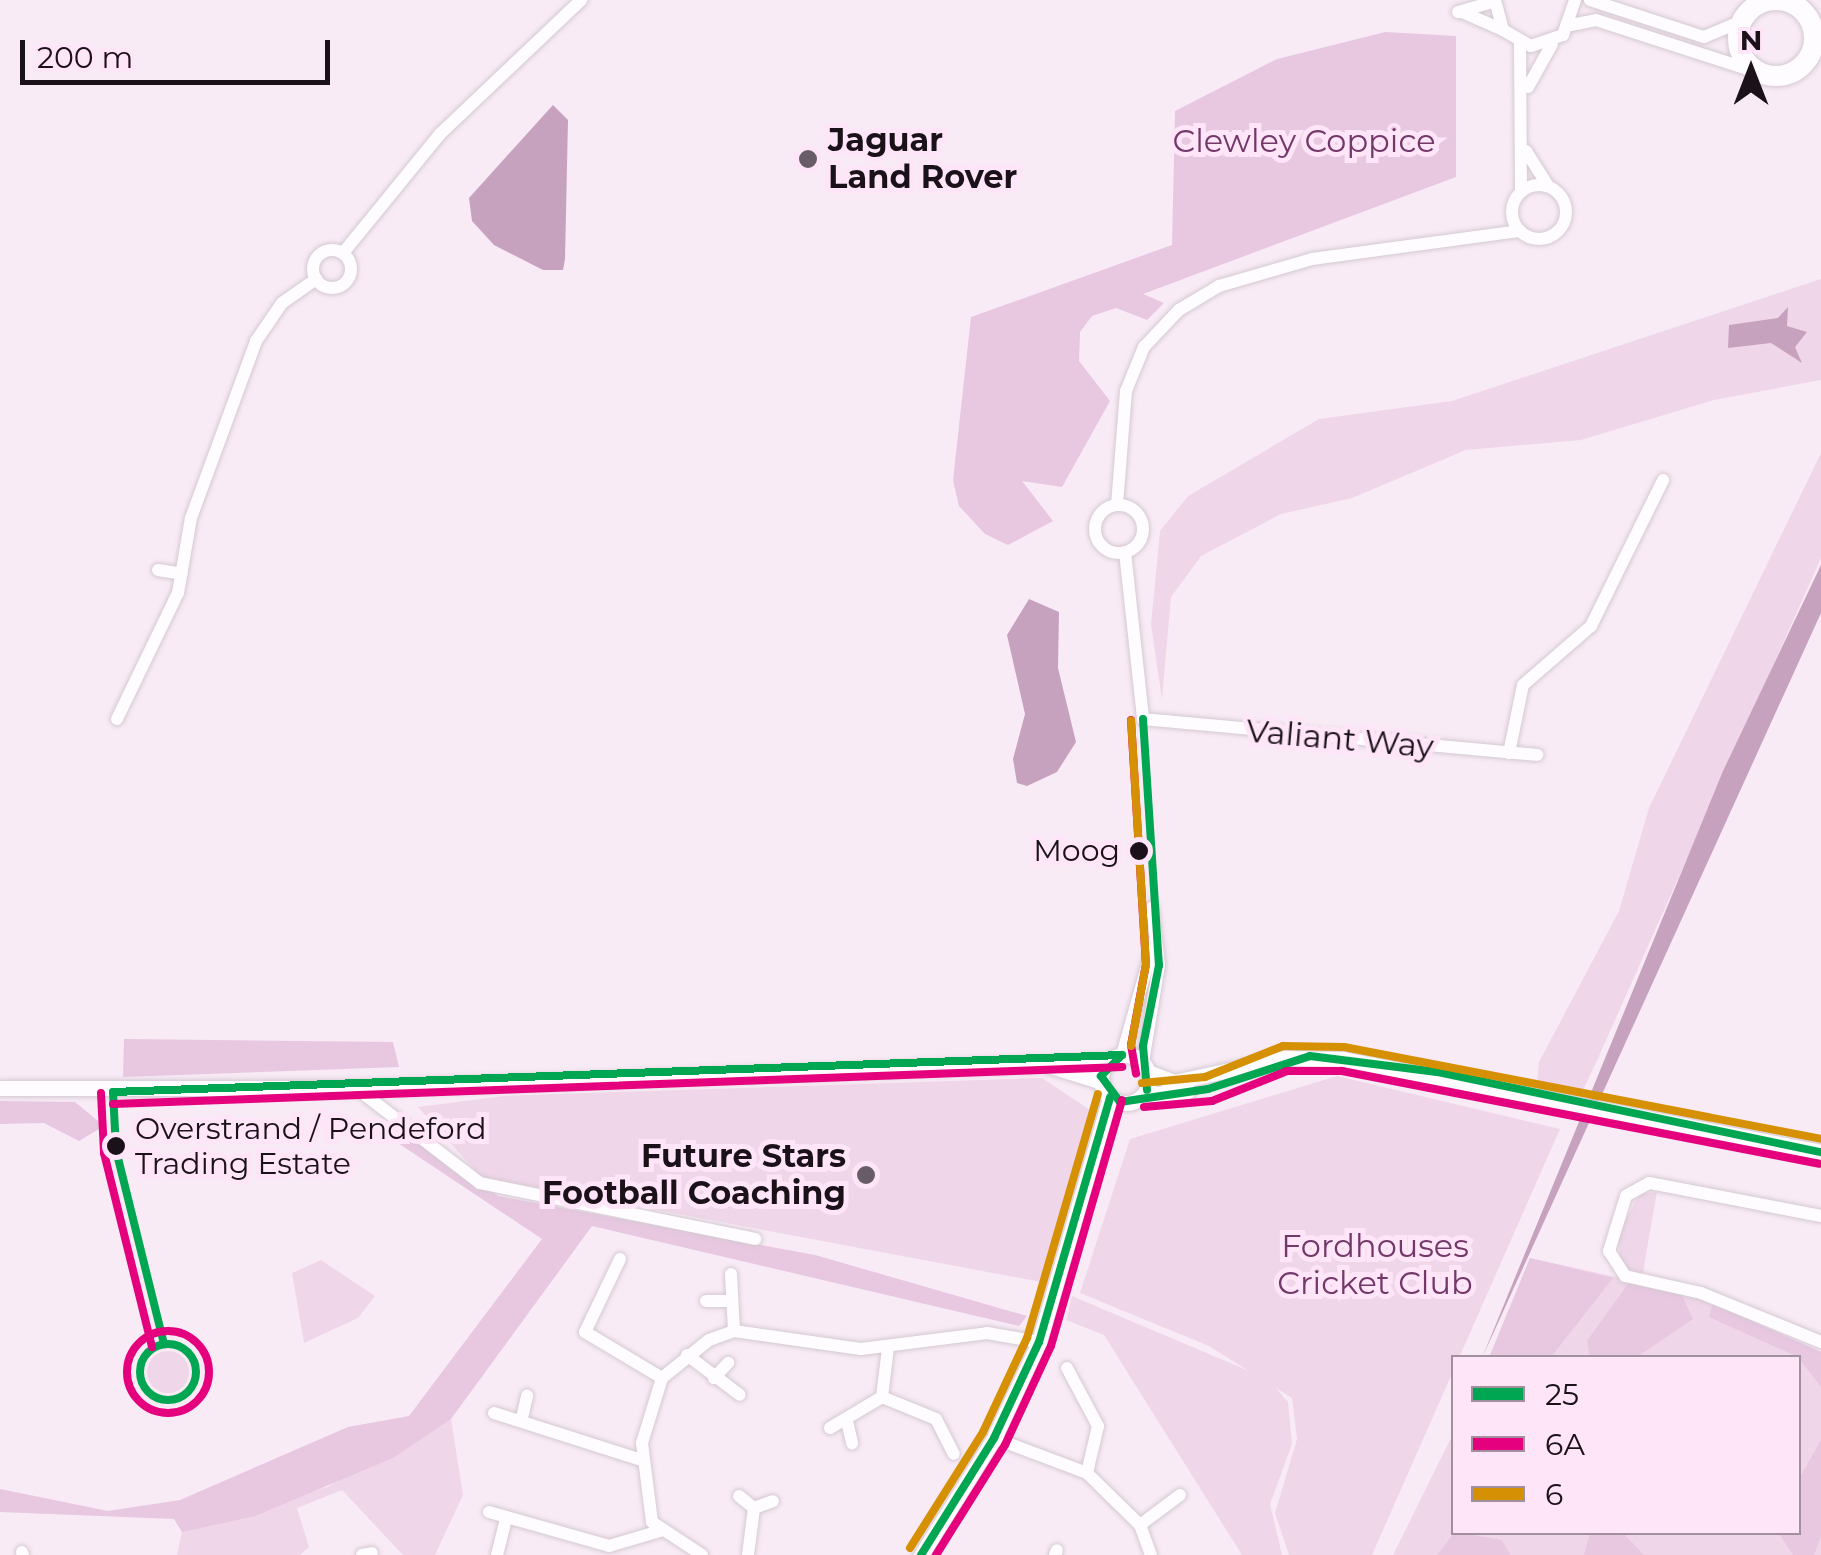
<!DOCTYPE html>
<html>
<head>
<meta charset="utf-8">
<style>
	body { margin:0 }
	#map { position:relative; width:1821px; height:1555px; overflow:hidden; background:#f8ebf5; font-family:Montserrat,sans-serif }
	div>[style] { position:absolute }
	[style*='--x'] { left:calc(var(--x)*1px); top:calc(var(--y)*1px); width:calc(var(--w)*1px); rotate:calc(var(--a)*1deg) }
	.green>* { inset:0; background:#f0d6e9 }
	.round { border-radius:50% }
	.forest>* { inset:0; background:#e8c7e1 }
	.water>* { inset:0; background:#c7a2bf }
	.roads { filter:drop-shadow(0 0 2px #d4c9d2) drop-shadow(0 0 2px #d4c9d2) }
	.minor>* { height:12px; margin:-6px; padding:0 6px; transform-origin:6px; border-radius:6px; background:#fefcfe }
	.minor>.ring { margin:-6px; padding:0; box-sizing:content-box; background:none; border:12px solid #fefcfe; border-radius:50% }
	.tertiary>* { height:15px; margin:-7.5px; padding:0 7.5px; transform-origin:7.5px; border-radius:7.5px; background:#fefcfe }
	.tertiary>.ring { margin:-7.5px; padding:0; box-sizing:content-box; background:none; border:15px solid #fefcfe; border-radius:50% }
	.primary>* { height:20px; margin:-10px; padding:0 10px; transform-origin:10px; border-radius:10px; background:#fefcfe }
	.primary>.ring { margin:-10px; padding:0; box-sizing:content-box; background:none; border:20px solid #fefcfe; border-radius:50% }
	.bus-1>* { height:8px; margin:-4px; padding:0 4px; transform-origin:4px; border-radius:4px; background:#00a651 }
	.bus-1>.ring { margin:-4px; padding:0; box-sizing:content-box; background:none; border:8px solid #00a651; border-radius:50% }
	.bus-2>* { height:8px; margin:-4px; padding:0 4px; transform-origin:4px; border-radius:4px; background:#e5007d }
	.bus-2>.ring { margin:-4px; padding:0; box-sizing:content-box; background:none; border:8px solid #e5007d; border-radius:50% }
	.bus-3>* { height:8px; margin:-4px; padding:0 4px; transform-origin:4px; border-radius:4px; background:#d69004 }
	.dots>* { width:28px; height:28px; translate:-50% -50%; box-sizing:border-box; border:5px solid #fee5f8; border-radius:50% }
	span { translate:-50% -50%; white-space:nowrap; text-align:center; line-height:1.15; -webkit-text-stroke:10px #fee5f8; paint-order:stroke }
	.bus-label { font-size:30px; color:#1b1119 }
	.right { translate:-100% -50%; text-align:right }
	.left { translate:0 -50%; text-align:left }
	.poi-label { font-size:32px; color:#1b1119; font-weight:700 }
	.park-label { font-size:32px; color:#733869 }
	.street-label { font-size:32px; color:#1b1119 }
	.legend { position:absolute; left:1451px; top:1355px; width:350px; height:180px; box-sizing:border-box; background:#fee5f8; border:2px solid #a3909f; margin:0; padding:12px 18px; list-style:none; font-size:30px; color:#1b1119 }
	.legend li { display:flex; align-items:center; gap:20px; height:50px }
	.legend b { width:50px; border:2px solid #a3909f }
	.north { position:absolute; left:1701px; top:20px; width:100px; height:100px; -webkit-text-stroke:8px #fee5f8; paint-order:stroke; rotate:0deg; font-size:28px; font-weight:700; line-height:40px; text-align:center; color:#1b1119 }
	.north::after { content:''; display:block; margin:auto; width:35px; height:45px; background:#1b1119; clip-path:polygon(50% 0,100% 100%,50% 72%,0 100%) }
	.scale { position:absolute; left:20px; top:40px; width:310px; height:45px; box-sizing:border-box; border:5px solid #1b1119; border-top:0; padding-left:12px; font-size:30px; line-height:35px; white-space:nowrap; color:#1b1119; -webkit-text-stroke:8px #fee5f8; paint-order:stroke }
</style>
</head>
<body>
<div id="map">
	<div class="green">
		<div style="clip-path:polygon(1821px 279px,1821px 380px,1714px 400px,1581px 440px,1466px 450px,1352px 498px,1281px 514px,1201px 556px,1171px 597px,1162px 699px,1151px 625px,1160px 531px,1188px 496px,1319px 419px,1452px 401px)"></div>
		<div style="clip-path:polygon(1821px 453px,1821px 558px,1599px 1056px,1583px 1090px,1537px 1083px,1539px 1062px,1619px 911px,1649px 808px)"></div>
		<div style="clip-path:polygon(1337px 1076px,1560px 1129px,1372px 1555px,1289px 1555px,1275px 1513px,1297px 1439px,1292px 1398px,1209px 1346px,1080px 1293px,1130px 1139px)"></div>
		<div style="clip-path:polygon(1042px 1078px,1096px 1114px,1046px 1283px,481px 1177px,418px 1107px,504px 1096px)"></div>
		<div style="clip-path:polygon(1657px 1192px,1645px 1260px,1643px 1275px,1621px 1266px,1618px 1236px,1639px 1194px)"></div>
		<div style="clip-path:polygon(1530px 1258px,1680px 1291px,1821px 1352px,1821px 1555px,1393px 1555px,1453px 1434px,1454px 1532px,1798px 1532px,1798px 1358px,1489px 1357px)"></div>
		<div style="clip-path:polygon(321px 1260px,375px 1296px,358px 1318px,304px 1343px,292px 1273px)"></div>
		<div style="clip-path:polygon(1072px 1296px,1268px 1379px,1288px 1402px,1292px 1444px,1270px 1504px,1282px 1555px,1242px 1555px,1104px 1335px,1066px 1320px)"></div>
		<div class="round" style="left:147px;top:1351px;width:42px;height:42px"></div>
		<div style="clip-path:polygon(451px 1419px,463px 1495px,435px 1555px,403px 1555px,342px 1490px,297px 1508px,309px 1547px,300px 1555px,177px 1555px,182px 1532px,327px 1487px)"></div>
	</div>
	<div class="forest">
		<div style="clip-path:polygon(1385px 32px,1456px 36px,1456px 177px,1143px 294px,1164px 303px,1147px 320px,1116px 308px,1092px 316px,1080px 332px,1079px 361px,1110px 401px,1062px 487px,1022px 481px,1053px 521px,1008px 545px,985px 534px,959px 506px,953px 480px,971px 317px,1172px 245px,1175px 111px,1277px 59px)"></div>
		<div style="clip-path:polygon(124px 1039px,393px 1042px,399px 1067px,123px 1077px)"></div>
		<div style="clip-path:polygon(0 1101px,75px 1102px,104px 1126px,79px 1141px,44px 1123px,0 1124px)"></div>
		<div style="clip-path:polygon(408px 1131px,498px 1196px,815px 1255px,1027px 1316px,1019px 1326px,592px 1226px,451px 1419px,393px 1458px,255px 1516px,182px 1532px,174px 1519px,0 1512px,0 1489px,108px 1511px,180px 1500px,348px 1427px,409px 1416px,542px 1239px,398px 1143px)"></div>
		<div style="clip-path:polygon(1530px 1258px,1613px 1278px,1551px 1357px,1489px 1358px)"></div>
		<div style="clip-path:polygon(1630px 1281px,1680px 1291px,1693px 1319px,1637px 1357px,1590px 1357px,1587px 1341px)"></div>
		<div style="clip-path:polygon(1713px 1303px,1821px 1352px,1821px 1387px,1798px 1357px,1709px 1317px)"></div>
		<div style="clip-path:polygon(1821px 1440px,1821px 1536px,1814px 1555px,1793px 1555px,1780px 1535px,1798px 1532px,1799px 1479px)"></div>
		<div style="clip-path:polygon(1455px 1532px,1502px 1540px,1510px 1555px,1437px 1555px)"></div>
		<div style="clip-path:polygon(1590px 1532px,1623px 1533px,1644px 1555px,1584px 1555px)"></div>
	</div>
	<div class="water">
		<div style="clip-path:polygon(553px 105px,568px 120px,565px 259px,563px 270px,543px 270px,494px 245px,472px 221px,469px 198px)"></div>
		<div style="clip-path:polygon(1788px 307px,1787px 326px,1807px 332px,1795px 347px,1802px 363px,1771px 343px,1728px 348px,1729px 325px,1778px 318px)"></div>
		<div style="clip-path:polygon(1821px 565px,1821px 613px,1482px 1358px,1723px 771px)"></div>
		<div style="clip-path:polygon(1029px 599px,1059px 612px,1058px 668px,1076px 742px,1057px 772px,1027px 786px,1017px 783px,1013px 759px,1025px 714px,1007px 635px)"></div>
	</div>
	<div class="roads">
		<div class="minor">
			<div style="--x:1495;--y:0;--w:31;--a:75"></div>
			<div style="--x:1503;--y:30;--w:32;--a:30"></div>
			<div style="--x:1531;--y:46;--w:34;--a:-19"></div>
			<div style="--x:1563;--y:35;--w:37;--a:-71"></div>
			<div style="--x:1590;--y:0;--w:120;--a:18"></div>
			<div style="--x:1704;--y:37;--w:41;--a:-22.8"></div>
			<div style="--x:1458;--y:12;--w:37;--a:-16"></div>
			<div style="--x:1462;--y:12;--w:45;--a:23.7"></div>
			<div style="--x:1571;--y:25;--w:25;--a:-11"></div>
			<div style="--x:1596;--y:20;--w:169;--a:17.9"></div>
			<div style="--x:1520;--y:43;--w:149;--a:89.6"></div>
			<div style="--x:1528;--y:87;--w:49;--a:-60.8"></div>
			<div style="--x:1526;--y:151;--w:41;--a:57.8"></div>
			<div class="ring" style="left:1512px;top:185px;width:42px;height:42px"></div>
			<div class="ring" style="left:313px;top:250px;width:26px;height:26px"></div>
			<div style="--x:343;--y:253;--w:154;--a:-50.8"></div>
			<div style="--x:440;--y:134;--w:195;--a:-43.5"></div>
			<div style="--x:1117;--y:505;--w:114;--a:-85.5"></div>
			<div style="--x:1126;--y:391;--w:48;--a:-67.8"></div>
			<div style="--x:1144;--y:347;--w:51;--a:-46.6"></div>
			<div style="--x:1179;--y:310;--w:47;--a:-31"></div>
			<div style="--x:1219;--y:286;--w:97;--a:-16.2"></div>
			<div style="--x:1312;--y:259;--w:210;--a:-7.7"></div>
			<div class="ring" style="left:1095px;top:505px;width:36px;height:36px"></div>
			<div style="--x:1125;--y:552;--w:168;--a:83.8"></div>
			<div style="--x:1143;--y:719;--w:396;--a:5.2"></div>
			<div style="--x:158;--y:570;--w:24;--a:9"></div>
			<div style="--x:117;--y:719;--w:140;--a:-64.2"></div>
			<div style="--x:178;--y:593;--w:76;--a:-80.2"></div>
			<div style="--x:191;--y:518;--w:189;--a:-69.8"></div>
			<div style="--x:256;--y:341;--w:46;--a:-55.6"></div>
			<div style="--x:282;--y:303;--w:42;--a:-35.2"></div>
			<div style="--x:1509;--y:753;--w:69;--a:-78.4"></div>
			<div style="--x:1523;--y:685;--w:90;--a:-40.9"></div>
			<div style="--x:1591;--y:626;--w:163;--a:-63.7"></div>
			<div style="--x:1122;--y:1055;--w:117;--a:-74.2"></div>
			<div style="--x:1143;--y:1062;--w:98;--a:-80.6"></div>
			<div style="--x:1159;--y:965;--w:58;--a:-96.9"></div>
			<div style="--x:356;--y:1088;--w:156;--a:37.5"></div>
			<div style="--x:480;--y:1183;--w:281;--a:11.5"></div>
			<div style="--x:1821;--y:1216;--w:175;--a:-169.1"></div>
			<div style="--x:1649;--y:1183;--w:26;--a:151"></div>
			<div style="--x:1626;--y:1196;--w:58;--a:107.2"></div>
			<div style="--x:1609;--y:1251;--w:30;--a:57"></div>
			<div style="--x:1625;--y:1276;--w:78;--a:12.6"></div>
			<div style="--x:1701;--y:1293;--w:130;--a:22.2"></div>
			<div style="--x:620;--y:1259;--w:81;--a:115.6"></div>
			<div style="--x:585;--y:1332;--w:90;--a:30.9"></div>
			<div style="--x:731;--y:1274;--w:57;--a:87"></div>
			<div style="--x:706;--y:1301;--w:26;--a:0"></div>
			<div style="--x:687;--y:1355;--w:66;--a:37"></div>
			<div style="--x:1067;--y:1368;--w:66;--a:61.9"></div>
			<div style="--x:1098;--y:1426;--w:48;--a:103.2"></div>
			<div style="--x:714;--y:1378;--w:21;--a:-47"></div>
			<div style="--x:882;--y:1397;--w:58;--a:22.2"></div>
			<div style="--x:936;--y:1419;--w:39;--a:63"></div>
			<div style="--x:494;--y:1413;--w:154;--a:17.7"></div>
			<div style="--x:522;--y:1418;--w:23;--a:-77"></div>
			<div style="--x:847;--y:1421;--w:23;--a:77"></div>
			<div style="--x:830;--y:1428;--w:61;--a:-30.8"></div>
			<div style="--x:882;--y:1397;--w:49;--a:-83"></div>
			<div style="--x:994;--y:1438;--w:99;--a:20.6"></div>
			<div style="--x:1087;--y:1473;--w:74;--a:44.5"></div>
			<div style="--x:1140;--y:1525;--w:32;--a:70"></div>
			<div style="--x:739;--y:1496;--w:19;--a:39"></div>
			<div style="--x:754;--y:1508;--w:20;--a:-20"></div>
			<div style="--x:489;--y:1512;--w:125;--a:15.8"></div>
			<div style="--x:609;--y:1546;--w:53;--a:-16.4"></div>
			<div style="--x:1140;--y:1525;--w:50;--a:-36.9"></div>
			<div style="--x:22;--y:1552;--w:3;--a:72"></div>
			<div style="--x:362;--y:1555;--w:10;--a:-11"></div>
			<div style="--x:497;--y:1555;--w:36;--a:-76"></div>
			<div style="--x:702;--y:1555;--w:60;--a:-146.6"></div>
			<div style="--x:652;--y:1522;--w:80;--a:-97.2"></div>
			<div style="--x:642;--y:1443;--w:68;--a:-72.9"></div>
			<div style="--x:662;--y:1378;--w:60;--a:-39"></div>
			<div style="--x:709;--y:1340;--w:27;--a:-20"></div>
			<div style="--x:734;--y:1331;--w:128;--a:8.1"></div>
			<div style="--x:861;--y:1349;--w:127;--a:-7.2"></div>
			<div style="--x:987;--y:1333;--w:53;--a:9.8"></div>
			<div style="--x:748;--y:1555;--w:47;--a:-82.7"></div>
			<div style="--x:1055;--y:1555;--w:5;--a:-68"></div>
		</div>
		<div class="tertiary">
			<div class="ring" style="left:1101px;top:1055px;width:33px;height:33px"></div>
			<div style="--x:1048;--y:1065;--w:57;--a:17.5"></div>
			<div style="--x:1148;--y:1072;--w:28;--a:21"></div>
			<div style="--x:1174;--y:1082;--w:114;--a:-12.2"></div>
			<div style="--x:1285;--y:1058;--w:58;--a:1"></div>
			<div style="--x:1343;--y:1059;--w:487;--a:11"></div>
			<div style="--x:0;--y:1088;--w:356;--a:0"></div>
			<div style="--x:356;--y:1088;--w:753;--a:-2.05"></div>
			<div style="--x:1143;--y:1095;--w:45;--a:-5.1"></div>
			<div style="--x:921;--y:1555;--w:138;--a:-58"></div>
			<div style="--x:994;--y:1438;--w:106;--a:-64.9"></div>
			<div style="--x:1039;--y:1342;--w:255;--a:-73.8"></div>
		</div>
		<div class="primary">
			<div class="ring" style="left:1738px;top:0;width:56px;height:56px"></div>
		</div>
	</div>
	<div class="bus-1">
		<div style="--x:1143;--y:719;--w:247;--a:86.3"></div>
		<div style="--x:1159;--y:965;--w:83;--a:101.2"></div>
		<div style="--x:1143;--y:1046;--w:44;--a:84.8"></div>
		<div style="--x:1122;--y:1055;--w:30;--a:135"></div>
		<div style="--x:1101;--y:1076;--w:32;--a:54"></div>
		<div style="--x:1120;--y:1102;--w:89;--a:-8.4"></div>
		<div style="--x:1208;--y:1089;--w:107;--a:-17.9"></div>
		<div style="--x:1310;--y:1056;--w:128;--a:7.2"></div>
		<div style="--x:1437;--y:1072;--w:392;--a:11.8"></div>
		<div style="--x:113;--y:1092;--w:1010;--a:-2.1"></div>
		<div style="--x:113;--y:1092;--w:58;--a:87"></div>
		<div style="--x:116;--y:1150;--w:200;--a:76.1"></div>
		<div class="ring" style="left:140px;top:1344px;width:48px;height:48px"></div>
		<div style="--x:921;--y:1555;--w:138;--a:-58"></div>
		<div style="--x:994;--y:1438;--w:106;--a:-64.9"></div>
		<div style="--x:1039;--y:1342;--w:255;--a:-73.8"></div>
	</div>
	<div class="bus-2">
		<div style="--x:1131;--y:720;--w:244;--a:86.5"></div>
		<div style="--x:1146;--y:964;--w:82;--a:100.5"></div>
		<div style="--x:1131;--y:1045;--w:29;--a:80"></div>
		<div style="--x:101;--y:1093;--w:60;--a:87.1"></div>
		<div style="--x:104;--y:1153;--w:200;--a:76.1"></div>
		<div style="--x:113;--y:1104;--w:1010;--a:-2.1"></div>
		<div style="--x:1144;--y:1107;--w:68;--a:-5"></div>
		<div style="--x:1212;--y:1101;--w:81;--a:-21.8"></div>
		<div style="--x:1287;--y:1071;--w:55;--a:0"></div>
		<div style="--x:1342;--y:1071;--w:486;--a:11"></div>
		<div class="ring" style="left:127px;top:1331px;width:74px;height:74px"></div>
		<div style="--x:936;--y:1555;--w:130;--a:-57.9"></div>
		<div style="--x:1005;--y:1445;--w:109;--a:-65.1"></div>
		<div style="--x:1051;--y:1346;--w:256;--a:-73.9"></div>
	</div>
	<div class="bus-3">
		<div style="--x:1131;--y:1046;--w:83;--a:-79.6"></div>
		<div style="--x:1146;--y:964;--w:244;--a:-93.5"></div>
		<div style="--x:1142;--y:1083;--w:63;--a:-5.4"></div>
		<div style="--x:1205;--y:1077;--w:84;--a:-21.7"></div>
		<div style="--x:1283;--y:1046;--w:61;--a:0.9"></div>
		<div style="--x:1344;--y:1047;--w:486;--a:10.9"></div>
		<div style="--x:910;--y:1548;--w:137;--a:-57.8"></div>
		<div style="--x:983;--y:1432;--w:104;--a:-64.9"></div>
		<div style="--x:1027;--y:1338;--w:254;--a:-73.8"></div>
	</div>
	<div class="dots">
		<div style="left:808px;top:159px;background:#685d66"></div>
		<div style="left:1139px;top:851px;background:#1b1119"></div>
		<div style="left:116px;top:1146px;background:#1b1119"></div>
		<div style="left:866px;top:1175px;background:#685d66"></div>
	</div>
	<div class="bus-label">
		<span class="right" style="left:1120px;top:851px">Moog</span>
		<span class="left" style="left:135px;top:1146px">Overstrand / Pendeford<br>Trading Estate</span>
	</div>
	<div class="poi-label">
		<span class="left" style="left:828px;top:159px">Jaguar<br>Land Rover</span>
		<span class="right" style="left:846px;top:1175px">Future Stars<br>Football Coaching</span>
	</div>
	<div class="park-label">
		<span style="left:1304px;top:141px">Clewley Coppice</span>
		<span style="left:1375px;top:1265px">Fordhouses<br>Cricket Club</span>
	</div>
	<div class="street-label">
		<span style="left:1340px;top:739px;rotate:5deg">Valiant Way</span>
	</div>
	<ul class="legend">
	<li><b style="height:12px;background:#00a651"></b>25</li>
	<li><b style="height:12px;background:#e5007d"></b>6A</li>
	<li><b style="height:12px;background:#d69004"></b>6</li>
	</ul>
	<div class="north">N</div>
	<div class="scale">200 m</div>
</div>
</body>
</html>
